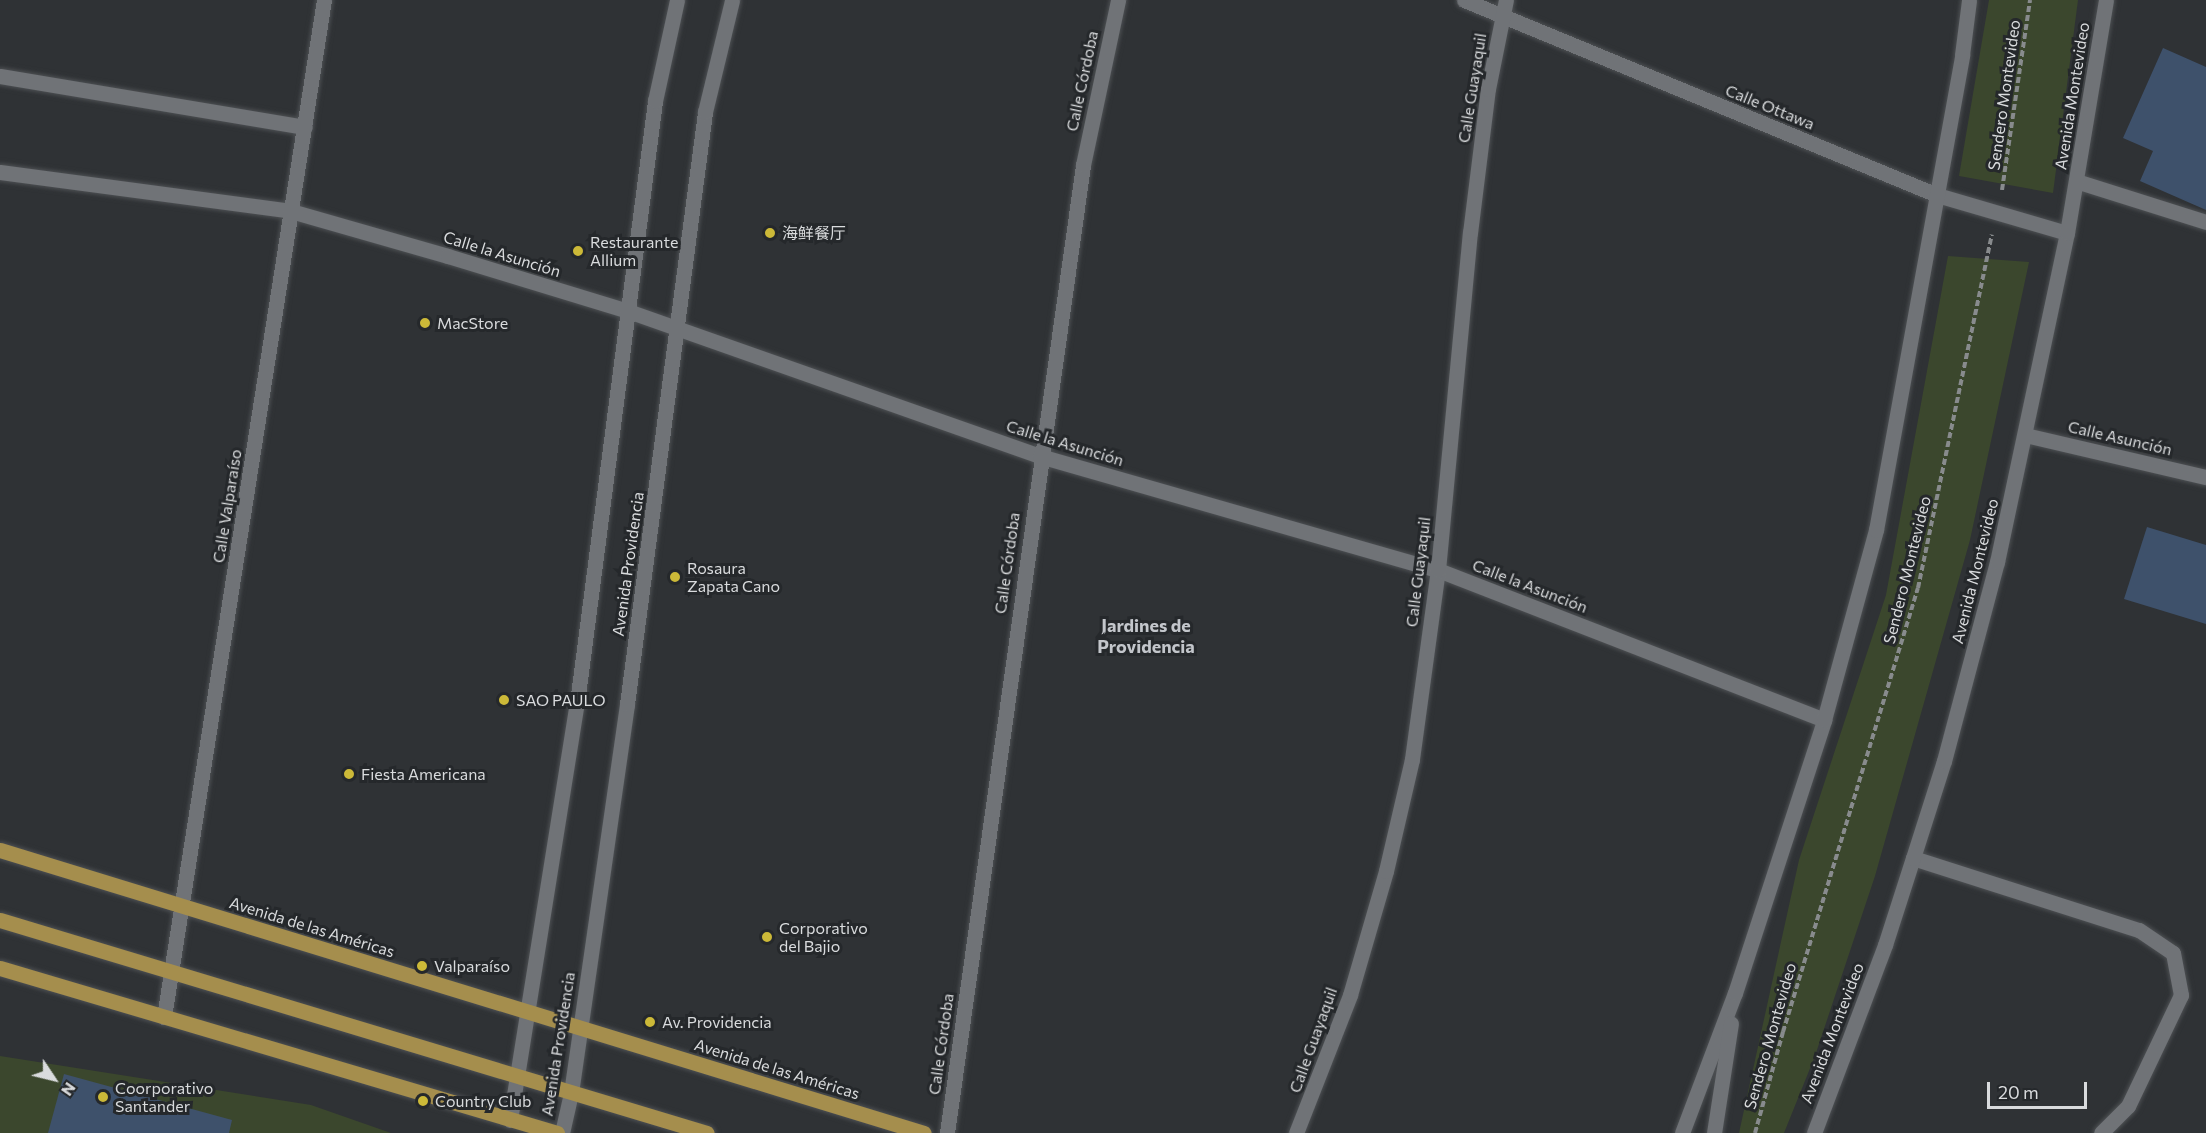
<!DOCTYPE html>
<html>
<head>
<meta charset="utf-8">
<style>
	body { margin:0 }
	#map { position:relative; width:2206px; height:1133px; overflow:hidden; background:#2f3235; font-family:Commissioner,"Noto Sans SC",sans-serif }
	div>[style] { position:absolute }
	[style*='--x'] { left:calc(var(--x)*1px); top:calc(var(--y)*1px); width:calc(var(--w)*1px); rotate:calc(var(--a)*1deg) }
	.green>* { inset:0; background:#3b472d }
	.building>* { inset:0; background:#3e516b }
	.path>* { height:4px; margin-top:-2px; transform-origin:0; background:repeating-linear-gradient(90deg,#888b8d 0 6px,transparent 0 9px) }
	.roads { filter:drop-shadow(0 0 2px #4d5053) drop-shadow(0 0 2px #4d5053) }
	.minor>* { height:15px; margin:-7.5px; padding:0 7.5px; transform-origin:7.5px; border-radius:7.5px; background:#707377 }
	.major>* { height:15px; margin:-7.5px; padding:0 7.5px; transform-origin:7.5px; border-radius:7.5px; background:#a58e4d }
	.dots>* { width:16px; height:16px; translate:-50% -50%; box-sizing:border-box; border:3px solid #25282b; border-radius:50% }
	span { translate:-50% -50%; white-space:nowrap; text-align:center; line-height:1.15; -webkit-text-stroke:6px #25282b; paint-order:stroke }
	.street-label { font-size:16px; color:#d9dbdd }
	.poi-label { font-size:16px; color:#d9dbdd }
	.left { translate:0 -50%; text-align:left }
	.neighbourhood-label { font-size:18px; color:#c3c6cb; font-weight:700 }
	.north { position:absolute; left:24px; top:1049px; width:60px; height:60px; -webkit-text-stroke:4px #25282b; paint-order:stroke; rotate:125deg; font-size:16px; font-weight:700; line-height:24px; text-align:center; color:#d9dbdd }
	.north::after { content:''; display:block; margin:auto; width:21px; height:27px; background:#d9dbdd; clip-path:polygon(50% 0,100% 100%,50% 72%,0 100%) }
	.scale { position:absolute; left:1987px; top:1082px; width:100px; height:27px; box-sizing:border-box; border:3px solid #d9dbdd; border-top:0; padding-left:8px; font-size:18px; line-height:21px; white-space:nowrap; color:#d9dbdd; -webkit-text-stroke:4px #25282b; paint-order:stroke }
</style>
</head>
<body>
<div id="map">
	<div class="green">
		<div style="clip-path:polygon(1989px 0,2078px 0,2053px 193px,1959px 176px)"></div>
		<div style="clip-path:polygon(1948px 256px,2029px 262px,1970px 540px,1875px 876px,1815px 1056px,1784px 1133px,1739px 1133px,1799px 860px,1886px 595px)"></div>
		<div style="clip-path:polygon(0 1056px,311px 1105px,391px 1133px,0 1133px)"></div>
	</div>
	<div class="building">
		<div style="clip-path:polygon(2163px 48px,2206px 67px,2206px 210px,2140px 181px,2153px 151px,2123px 138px)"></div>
		<div style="clip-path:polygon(2147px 527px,2206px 545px,2206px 624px,2124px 599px)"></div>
		<div style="clip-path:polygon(64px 1074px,232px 1120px,229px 1133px,48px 1133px)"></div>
	</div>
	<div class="path">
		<div style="--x:2002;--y:190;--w:192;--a:-81.6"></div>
		<div style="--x:1755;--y:1133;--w:105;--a:-74.5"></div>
		<div style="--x:1783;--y:1032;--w:464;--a:-73.1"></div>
		<div style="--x:1918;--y:588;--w:361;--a:-78.2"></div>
	</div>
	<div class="roads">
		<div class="minor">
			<div style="--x:1464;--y:0;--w:512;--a:22.4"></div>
			<div style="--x:1937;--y:195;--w:135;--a:16.3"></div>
			<div style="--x:0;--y:76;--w:309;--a:9.5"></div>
			<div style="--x:0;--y:172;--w:294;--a:7.6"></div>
			<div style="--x:291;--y:211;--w:163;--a:16"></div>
			<div style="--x:448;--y:256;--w:188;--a:17"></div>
			<div style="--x:628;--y:311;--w:437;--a:19.4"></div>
			<div style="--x:1040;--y:456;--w:414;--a:16"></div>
			<div style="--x:1438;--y:570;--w:414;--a:21.2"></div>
			<div style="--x:2076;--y:181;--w:136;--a:17.5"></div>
			<div style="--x:2025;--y:435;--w:186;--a:13.1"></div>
			<div style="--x:1913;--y:858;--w:237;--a:17.7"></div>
			<div style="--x:2139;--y:930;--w:41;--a:34.1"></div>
			<div style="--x:2173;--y:953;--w:43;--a:79.2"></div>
			<div style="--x:2181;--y:995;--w:123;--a:115.5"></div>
			<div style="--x:2128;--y:1106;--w:38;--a:135"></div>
			<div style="--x:164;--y:1017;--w:1030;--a:-81.06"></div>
			<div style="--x:510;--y:1120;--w:430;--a:-80.9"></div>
			<div style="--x:578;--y:695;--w:599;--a:-82.61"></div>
			<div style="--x:655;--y:101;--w:103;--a:-77.7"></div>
			<div style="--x:562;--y:1133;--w:41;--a:-77.3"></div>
			<div style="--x:571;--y:1093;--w:393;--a:-81.8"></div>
			<div style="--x:627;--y:704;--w:597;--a:-82.49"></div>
			<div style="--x:705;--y:112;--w:115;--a:-76.4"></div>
			<div style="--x:947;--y:1133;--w:978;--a:-82"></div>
			<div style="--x:1083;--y:165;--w:169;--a:-78"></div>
			<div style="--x:1296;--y:1133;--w:148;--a:-68.6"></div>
			<div style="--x:1350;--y:995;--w:129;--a:-73.8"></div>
			<div style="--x:1386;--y:871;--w:115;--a:-76.9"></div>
			<div style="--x:1412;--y:759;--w:191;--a:-82.2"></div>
			<div style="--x:1438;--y:570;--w:339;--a:-84.6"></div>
			<div style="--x:1470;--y:233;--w:145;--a:-82.9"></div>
			<div style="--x:1488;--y:89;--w:91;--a:-78.6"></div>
			<div style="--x:1682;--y:1133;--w:150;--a:-69.3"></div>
			<div style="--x:1735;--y:993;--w:287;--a:-71.9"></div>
			<div style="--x:1824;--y:720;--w:197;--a:-74.7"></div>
			<div style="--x:1876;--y:530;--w:483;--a:-79.7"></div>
			<div style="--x:1962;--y:55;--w:55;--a:-82.7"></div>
			<div style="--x:1714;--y:1133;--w:111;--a:-81.2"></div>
			<div style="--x:1814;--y:1133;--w:201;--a:-69.3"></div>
			<div style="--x:1885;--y:945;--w:91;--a:-72.2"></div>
			<div style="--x:1913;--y:858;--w:102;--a:-72.3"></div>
			<div style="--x:1944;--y:761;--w:206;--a:-75.1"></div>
			<div style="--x:1997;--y:562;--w:336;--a:-78"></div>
			<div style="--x:2067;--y:233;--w:236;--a:-80.5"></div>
		</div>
		<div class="major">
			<div style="--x:0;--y:850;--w:966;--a:17.03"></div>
			<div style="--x:0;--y:920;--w:738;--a:16.77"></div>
			<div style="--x:0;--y:968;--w:581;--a:16.5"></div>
		</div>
	</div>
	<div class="dots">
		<div style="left:770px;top:233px;background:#ccb938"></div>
		<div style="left:578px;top:251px;background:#ccb938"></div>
		<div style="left:425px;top:323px;background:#ccb938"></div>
		<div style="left:675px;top:577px;background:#ccb938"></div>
		<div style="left:504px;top:700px;background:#ccb938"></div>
		<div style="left:349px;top:774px;background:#ccb938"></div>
		<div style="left:767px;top:937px;background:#ccb938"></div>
		<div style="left:422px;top:966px;background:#ccb938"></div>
		<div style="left:650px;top:1022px;background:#ccb938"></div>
		<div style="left:103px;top:1097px;background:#ccb938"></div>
		<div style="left:423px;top:1101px;background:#ccb938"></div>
	</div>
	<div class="street-label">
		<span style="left:1082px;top:81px;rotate:-78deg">Calle Córdoba</span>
		<span style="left:1472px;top:88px;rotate:-81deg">Calle Guayaquil</span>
		<span style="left:2004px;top:95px;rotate:-82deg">Sendero Montevideo</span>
		<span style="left:2072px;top:96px;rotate:-81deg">Avenida Montevideo</span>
		<span style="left:1770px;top:107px;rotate:22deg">Calle Ottawa</span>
		<span style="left:502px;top:254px;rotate:17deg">Calle la Asunción</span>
		<span style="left:2120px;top:438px;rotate:13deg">Calle Asunción</span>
		<span style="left:1065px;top:443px;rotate:17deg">Calle la Asunción</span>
		<span style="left:227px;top:506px;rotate:-81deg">Calle Valparaíso</span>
		<span style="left:1007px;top:563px;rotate:-82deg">Calle Córdoba</span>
		<span style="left:628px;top:564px;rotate:-82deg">Avenida Providencia</span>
		<span style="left:1907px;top:570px;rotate:-76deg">Sendero Montevideo</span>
		<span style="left:1975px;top:571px;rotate:-76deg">Avenida Montevideo</span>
		<span style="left:1418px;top:572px;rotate:-83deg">Calle Guayaquil</span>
		<span style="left:1530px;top:586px;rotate:21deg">Calle la Asunción</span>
		<span style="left:312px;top:927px;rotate:17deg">Avenida de las Américas</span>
		<span style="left:1832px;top:1033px;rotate:-69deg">Avenida Montevideo</span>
		<span style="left:1770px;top:1036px;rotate:-74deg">Sendero Montevideo</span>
		<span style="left:1313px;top:1040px;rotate:-70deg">Calle Guayaquil</span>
		<span style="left:558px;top:1044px;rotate:-81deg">Avenida Providencia</span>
		<span style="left:941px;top:1044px;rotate:-82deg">Calle Córdoba</span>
		<span style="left:777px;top:1069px;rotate:17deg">Avenida de las Américas</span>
	</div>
	<div class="poi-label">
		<span class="left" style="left:782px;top:233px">海鲜餐厅</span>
		<span class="left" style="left:590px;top:251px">Restaurante<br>Allium</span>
		<span class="left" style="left:437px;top:323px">MacStore</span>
		<span class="left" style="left:687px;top:577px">Rosaura<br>Zapata Cano</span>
		<span class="left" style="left:516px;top:700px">SAO PAULO</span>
		<span class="left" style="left:361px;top:774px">Fiesta Americana</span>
		<span class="left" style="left:779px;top:937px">Corporativo<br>del Bajio</span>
		<span class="left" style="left:434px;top:966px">Valparaíso</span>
		<span class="left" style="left:662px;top:1022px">Av. Providencia</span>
		<span class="left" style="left:115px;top:1097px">Coorporativo<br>Santander</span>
		<span class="left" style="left:435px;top:1101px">Country Club</span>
	</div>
	<div class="neighbourhood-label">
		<span style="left:1146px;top:636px">Jardines de<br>Providencia</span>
	</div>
	<div class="north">N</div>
	<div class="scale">20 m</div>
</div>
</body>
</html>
